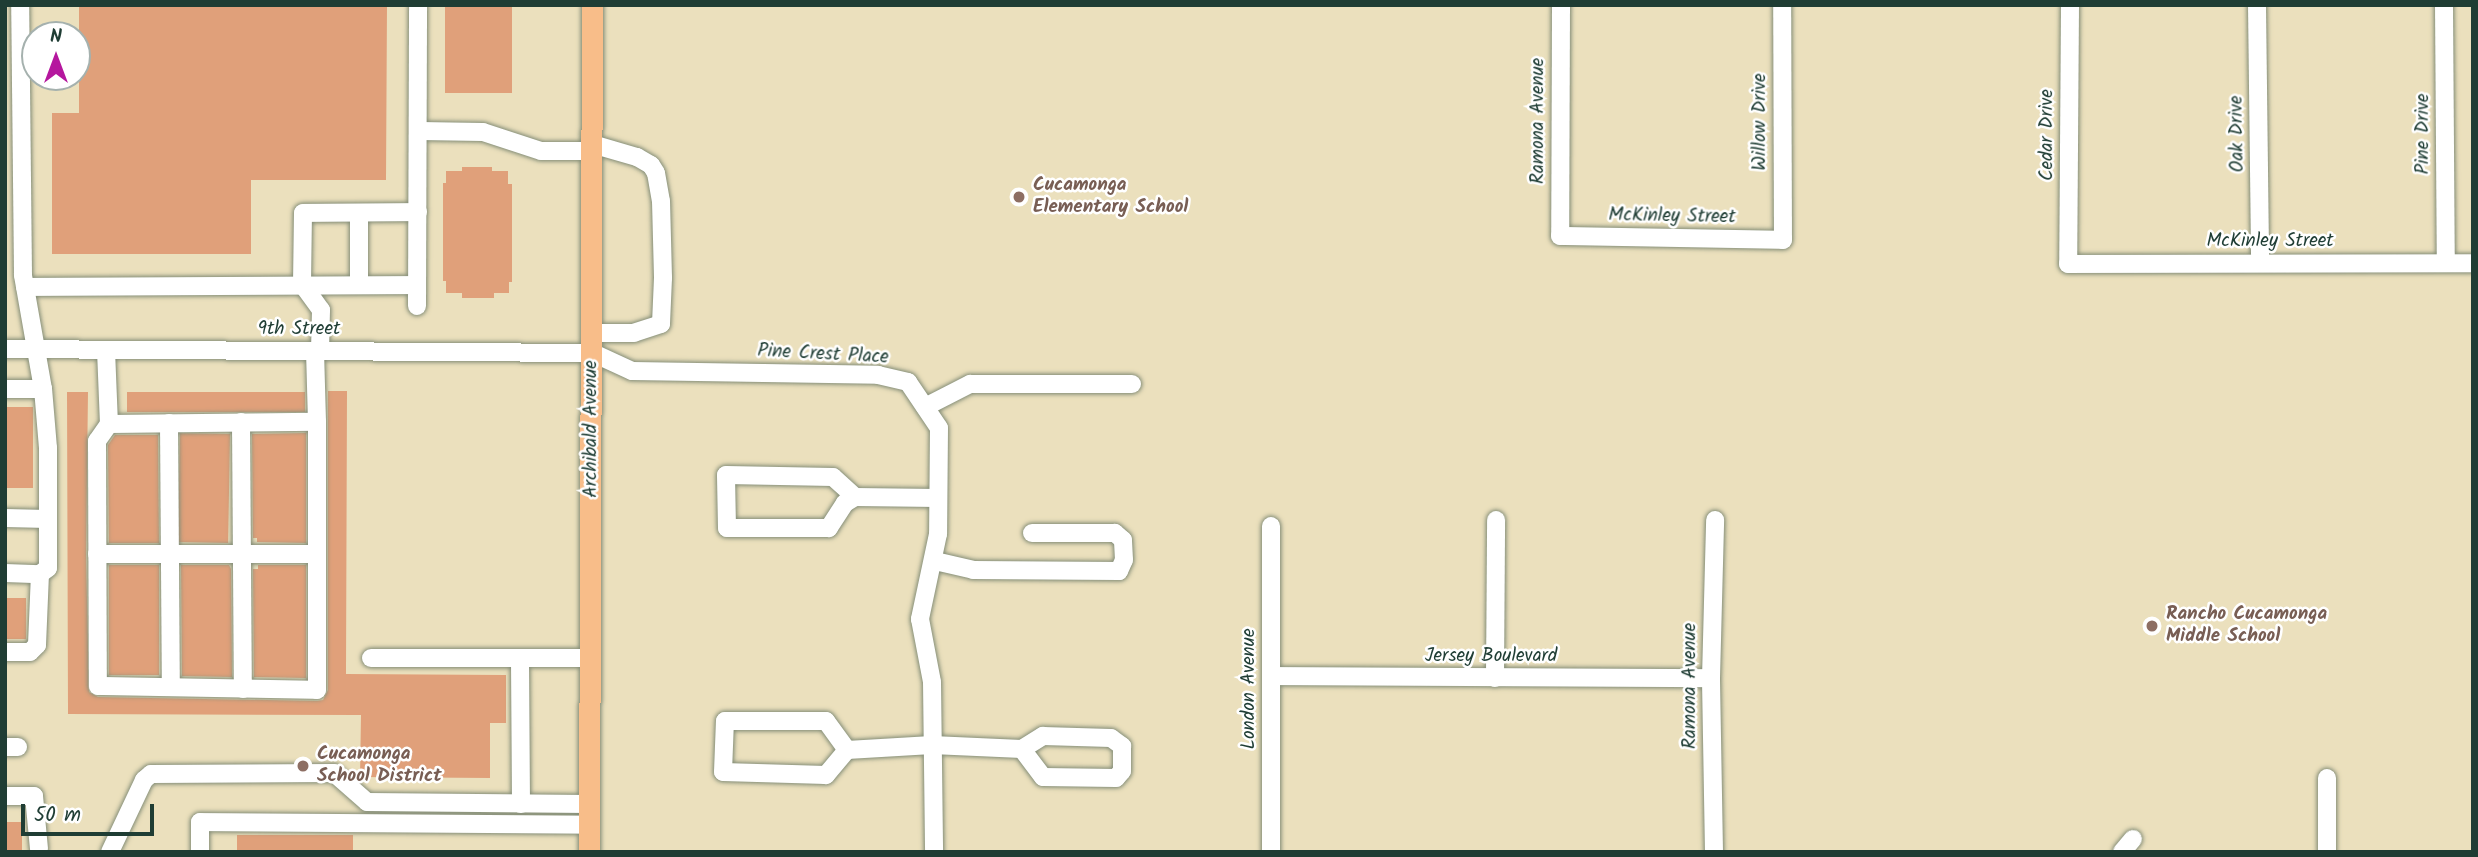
<!DOCTYPE html>
<html>
<head>
<meta charset="utf-8">
<style>
	body { margin:0 }
	#map { position:relative; width:2478px; height:857px; overflow:hidden; background:#ebe0bd; font-family:Kalam,sans-serif }
	div>[style] { position:absolute }
	[style*='--x'] { left:calc(var(--x)*1px); top:calc(var(--y)*1px); width:calc(var(--w)*1px); rotate:calc(var(--a)*1deg) }
	.building>* { inset:0; background:#e0a07a; transform-origin:0 0 }
	.roads { filter:drop-shadow(0 0 2px #858e78) drop-shadow(0 0 2px #858e78) }
	.minor>* { height:18px; margin:-9px; padding:0 9px; transform-origin:9px; border-radius:9px; background:#fff }
	.major>* { height:21px; margin:-10.5px; padding:0 10.5px; transform-origin:10.5px; border-radius:10.5px; background:#f8bd89 }
	.dots>* { width:19px; height:19px; translate:-50% -50%; box-sizing:border-box; border:4px solid #fff; border-radius:50% }
	span { translate:-50% -50%; white-space:nowrap; text-align:center; line-height:1.15; -webkit-text-stroke:5px #fff; paint-order:stroke }
	.street-label { font-size:19px; color:#1f3d34 }
	.education-label { font-size:19px; color:#785e54; font-weight:700 }
	.left { translate:0 -50%; text-align:left }
	.frame { position:absolute; inset:0; border:7px solid #1f3d34; pointer-events:none }
	.north { position:absolute; left:21px; top:21px; width:70px; height:70px; box-sizing:border-box; background:#fff; border:2px solid #a5b1ae; border-radius:50%; rotate:0deg; font-size:19px; font-weight:700; line-height:28px; text-align:center; color:#1f3d34 }
	.north::after { content:''; display:block; margin:auto; width:24px; height:32px; background:#b5179e; clip-path:polygon(50% 0,100% 100%,50% 72%,0 100%) }
	.scale { position:absolute; left:21px; top:804px; width:133px; height:32px; box-sizing:border-box; border:4px solid #1f3d34; border-top:0; padding-left:9px; font-size:21px; line-height:24px; white-space:nowrap; color:#1f3d34; -webkit-text-stroke:5px #fff; paint-order:stroke }
</style>
</head>
<body>
<div id="map">
	<div class="building">
		<div style="clip-path:polygon(79px 5px,387px 5px,386px 180px,251px 180px,251px 254px,52px 254px,52px 113px,79px 113px)"></div>
		<div style="left:445px;top:5px;width:67px;height:88px"></div>
		<div style="clip-path:polygon(462px 167px,492px 167px,492px 171px,508px 171px,508px 184px,512px 184px,512px 282px,509px 282px,509px 293px,494px 293px,494px 298px,462px 298px,462px 293px,446px 293px,446px 281px,443px 281px,443px 183px,446px 183px,446px 171px,462px 171px)"></div>
		<div style="clip-path:polygon(328px 391px,347px 391px,346px 674px,506px 675px,506px 723px,490px 723px,490px 778px,360px 777px,361px 715px,68px 714px,67px 392px,88px 392px,86px 555px,89px 692px,98px 697px,317px 701px,323px 700px,328px 690px)"></div>
		<div style="left:127px;top:392px;width:178px;height:20px"></div>
		<div style="left:5px;top:407px;width:28px;height:81px"></div>
		<div style="clip-path:polygon(306px 433px,306px 543px,257px 542px,257px 538px,253px 538px,252px 434px)"></div>
		<div style="left:230px;top:434px;width:109px;height:50px;rotate:91deg"></div>
		<div style="clip-path:polygon(115px 435px,158px 435px,159px 543px,109px 543px,108px 445px)"></div>
		<div style="left:109px;top:565px;width:50px;height:110px"></div>
		<div style="clip-path:polygon(181px 565px,229px 565px,231px 569px,232px 677px,182px 676px)"></div>
		<div style="clip-path:polygon(258px 565px,306px 565px,306px 678px,254px 677px,253px 569px,258px 569px)"></div>
		<div style="left:5px;top:598px;width:21px;height:41px"></div>
		<div style="left:5px;top:822px;width:17px;height:30px"></div>
		<div style="left:237px;top:835px;width:116px;height:17px"></div>
	</div>
	<div class="roads">
		<div class="minor">
			<div style="--x:1561;--y:5;--w:231;--a:90.2"></div>
			<div style="--x:1560;--y:236;--w:223;--a:1"></div>
			<div style="--x:1783;--y:240;--w:235;--a:-90.2"></div>
			<div style="--x:2070;--y:5;--w:259;--a:90.4"></div>
			<div style="--x:2068;--y:264;--w:405;--a:-0.1"></div>
			<div style="--x:2257;--y:5;--w:258;--a:89.3"></div>
			<div style="--x:2444;--y:5;--w:258;--a:89.6"></div>
			<div style="--x:420;--y:131;--w:63;--a:0.9"></div>
			<div style="--x:483;--y:132;--w:61;--a:18.1"></div>
			<div style="--x:541;--y:151;--w:52;--a:0"></div>
			<div style="--x:592;--y:144;--w:47;--a:16.1"></div>
			<div style="--x:637;--y:157;--w:16;--a:30"></div>
			<div style="--x:651;--y:165;--w:9;--a:58"></div>
			<div style="--x:656;--y:173;--w:28;--a:80"></div>
			<div style="--x:661;--y:201;--w:77;--a:88.5"></div>
			<div style="--x:663;--y:278;--w:46;--a:92.5"></div>
			<div style="--x:661;--y:324;--w:28;--a:162"></div>
			<div style="--x:634;--y:333;--w:41;--a:180"></div>
			<div style="--x:359;--y:213;--w:72;--a:90"></div>
			<div style="--x:25;--y:287;--w:392;--a:-0.3"></div>
			<div style="--x:417;--y:306;--w:301;--a:-89.8"></div>
			<div style="--x:5;--y:349;--w:588;--a:0.39"></div>
			<div style="--x:593;--y:353;--w:43;--a:24.8"></div>
			<div style="--x:632;--y:371;--w:246;--a:0.9"></div>
			<div style="--x:878;--y:375;--w:31;--a:13"></div>
			<div style="--x:908;--y:382;--w:55;--a:56"></div>
			<div style="--x:939;--y:428;--w:106;--a:90.5"></div>
			<div style="--x:938;--y:534;--w:87;--a:102"></div>
			<div style="--x:920;--y:619;--w:64;--a:79.2"></div>
			<div style="--x:932;--y:682;--w:170;--a:89.3"></div>
			<div style="--x:106;--y:350;--w:74;--a:87.7"></div>
			<div style="--x:109;--y:424;--w:208;--a:-0.6"></div>
			<div style="--x:317;--y:422;--w:71;--a:-91.6"></div>
			<div style="--x:320;--y:351;--w:41;--a:-88.6"></div>
			<div style="--x:321;--y:310;--w:32;--a:-126"></div>
			<div style="--x:302;--y:284;--w:71;--a:-89.2"></div>
			<div style="--x:303;--y:213;--w:115;--a:-0.5"></div>
			<div style="--x:5;--y:389;--w:38;--a:0"></div>
			<div style="--x:43;--y:389;--w:116;--a:-100"></div>
			<div style="--x:23;--y:275;--w:270;--a:-90.6"></div>
			<div style="--x:925;--y:407;--w:51;--a:-27.1"></div>
			<div style="--x:970;--y:384;--w:162;--a:0"></div>
			<div style="--x:241;--y:422;--w:267;--a:89.6"></div>
			<div style="--x:169;--y:423;--w:264;--a:89.6"></div>
			<div style="--x:109;--y:424;--w:21;--a:125"></div>
			<div style="--x:97;--y:441;--w:245;--a:89.8"></div>
			<div style="--x:98;--y:686;--w:219;--a:1"></div>
			<div style="--x:317;--y:690;--w:268;--a:-90"></div>
			<div style="--x:855;--y:497;--w:12;--a:149"></div>
			<div style="--x:845;--y:503;--w:30;--a:123"></div>
			<div style="--x:829;--y:528;--w:102;--a:180"></div>
			<div style="--x:727;--y:528;--w:53;--a:-91.1"></div>
			<div style="--x:726;--y:475;--w:107;--a:1.1"></div>
			<div style="--x:833;--y:477;--w:30;--a:42"></div>
			<div style="--x:855;--y:497;--w:83;--a:0.7"></div>
			<div style="--x:5;--y:518;--w:43;--a:1.3"></div>
			<div style="--x:97;--y:554;--w:220;--a:0"></div>
			<div style="--x:935;--y:561;--w:39;--a:13"></div>
			<div style="--x:973;--y:570;--w:146;--a:0.4"></div>
			<div style="--x:1119;--y:571;--w:12;--a:-66"></div>
			<div style="--x:1124;--y:560;--w:20;--a:-93"></div>
			<div style="--x:1123;--y:540;--w:11;--a:-139"></div>
			<div style="--x:1115;--y:533;--w:83;--a:180"></div>
			<div style="--x:5;--y:573;--w:35;--a:2"></div>
			<div style="--x:40;--y:574;--w:10;--a:-37"></div>
			<div style="--x:48;--y:568;--w:120;--a:-90"></div>
			<div style="--x:48;--y:448;--w:59;--a:-94.8"></div>
			<div style="--x:5;--y:652;--w:25;--a:0"></div>
			<div style="--x:30;--y:652;--w:10;--a:-45"></div>
			<div style="--x:37;--y:645;--w:71;--a:-87.6"></div>
			<div style="--x:371;--y:658;--w:149;--a:0"></div>
			<div style="--x:1271;--y:676;--w:440;--a:0.3"></div>
			<div style="--x:1495;--y:678;--w:158;--a:-89.6"></div>
			<div style="--x:5;--y:747;--w:13;--a:0"></div>
			<div style="--x:847;--y:750;--w:33;--a:130"></div>
			<div style="--x:826;--y:775;--w:103;--a:-178.3"></div>
			<div style="--x:723;--y:772;--w:51;--a:-87.8"></div>
			<div style="--x:725;--y:721;--w:101;--a:0"></div>
			<div style="--x:826;--y:721;--w:36;--a:54"></div>
			<div style="--x:847;--y:750;--w:85;--a:-3.4"></div>
			<div style="--x:932;--y:745;--w:90;--a:2.5"></div>
			<div style="--x:1022;--y:749;--w:25;--a:-32"></div>
			<div style="--x:1043;--y:736;--w:68;--a:1.7"></div>
			<div style="--x:1111;--y:738;--w:14;--a:36"></div>
			<div style="--x:1122;--y:746;--w:25;--a:90"></div>
			<div style="--x:1122;--y:771;--w:9;--a:131"></div>
			<div style="--x:1116;--y:778;--w:73;--a:-179.2"></div>
			<div style="--x:1043;--y:777;--w:35;--a:-127"></div>
			<div style="--x:5;--y:796;--w:29;--a:0"></div>
			<div style="--x:34;--y:796;--w:53;--a:84.6"></div>
			<div style="--x:521;--y:804;--w:146;--a:-90.4"></div>
			<div style="--x:520;--y:658;--w:71;--a:0"></div>
			<div style="--x:110;--y:852;--w:80;--a:-64.7"></div>
			<div style="--x:144;--y:780;--w:9;--a:-41"></div>
			<div style="--x:151;--y:774;--w:183;--a:-0.3"></div>
			<div style="--x:334;--y:773;--w:44;--a:41.3"></div>
			<div style="--x:367;--y:802;--w:222;--a:0.5"></div>
			<div style="--x:200;--y:852;--w:30;--a:-90"></div>
			<div style="--x:200;--y:822;--w:389;--a:0.4"></div>
			<div style="--x:1271;--y:852;--w:326;--a:-90"></div>
			<div style="--x:1714;--y:852;--w:174;--a:-91"></div>
			<div style="--x:1711;--y:678;--w:158;--a:-88.5"></div>
			<div style="--x:2122;--y:852;--w:17;--a:-50"></div>
			<div style="--x:2327;--y:852;--w:74;--a:-90"></div>
		</div>
		<div class="major">
			<div style="--x:589;--y:852;--w:847;--a:-89.8"></div>
		</div>
	</div>
	<div class="dots">
		<div style="left:1019px;top:197px;background:#8d6e63"></div>
		<div style="left:2152px;top:626px;background:#8d6e63"></div>
		<div style="left:303px;top:766px;background:#8d6e63"></div>
	</div>
	<div class="street-label">
		<span style="left:1539px;top:121px;rotate:-90deg">Ramona Avenue</span>
		<span style="left:1761px;top:122px;rotate:-90deg">Willow Drive</span>
		<span style="left:2238px;top:134px;rotate:-91deg">Oak Drive</span>
		<span style="left:2424px;top:134px;rotate:-90deg">Pine Drive</span>
		<span style="left:2048px;top:135px;rotate:-90deg">Cedar Drive</span>
		<span style="left:1672px;top:217px;rotate:1deg">McKinley Street</span>
		<span style="left:2270px;top:242px">McKinley Street</span>
		<span style="left:299px;top:330px">9th Street</span>
		<span style="left:823px;top:355px;rotate:3deg">Pine Crest Place</span>
		<span style="left:592px;top:429px;rotate:-90deg">Archibald Avenue</span>
		<span style="left:1491px;top:657px">Jersey Boulevard</span>
		<span style="left:1691px;top:686px;rotate:-90deg">Ramona Avenue</span>
		<span style="left:1250px;top:689px;rotate:-90deg">London Avenue</span>
	</div>
	<div class="education-label">
		<span class="left" style="left:1033px;top:197px">Cucamonga<br>Elementary School</span>
		<span class="left" style="left:2166px;top:626px">Rancho Cucamonga<br>Middle School</span>
		<span class="left" style="left:317px;top:766px">Cucamonga<br>School District</span>
	</div>
	<div class="frame"></div>
	<div class="north">N</div>
	<div class="scale">50 m</div>
</div>
</body>
</html>
